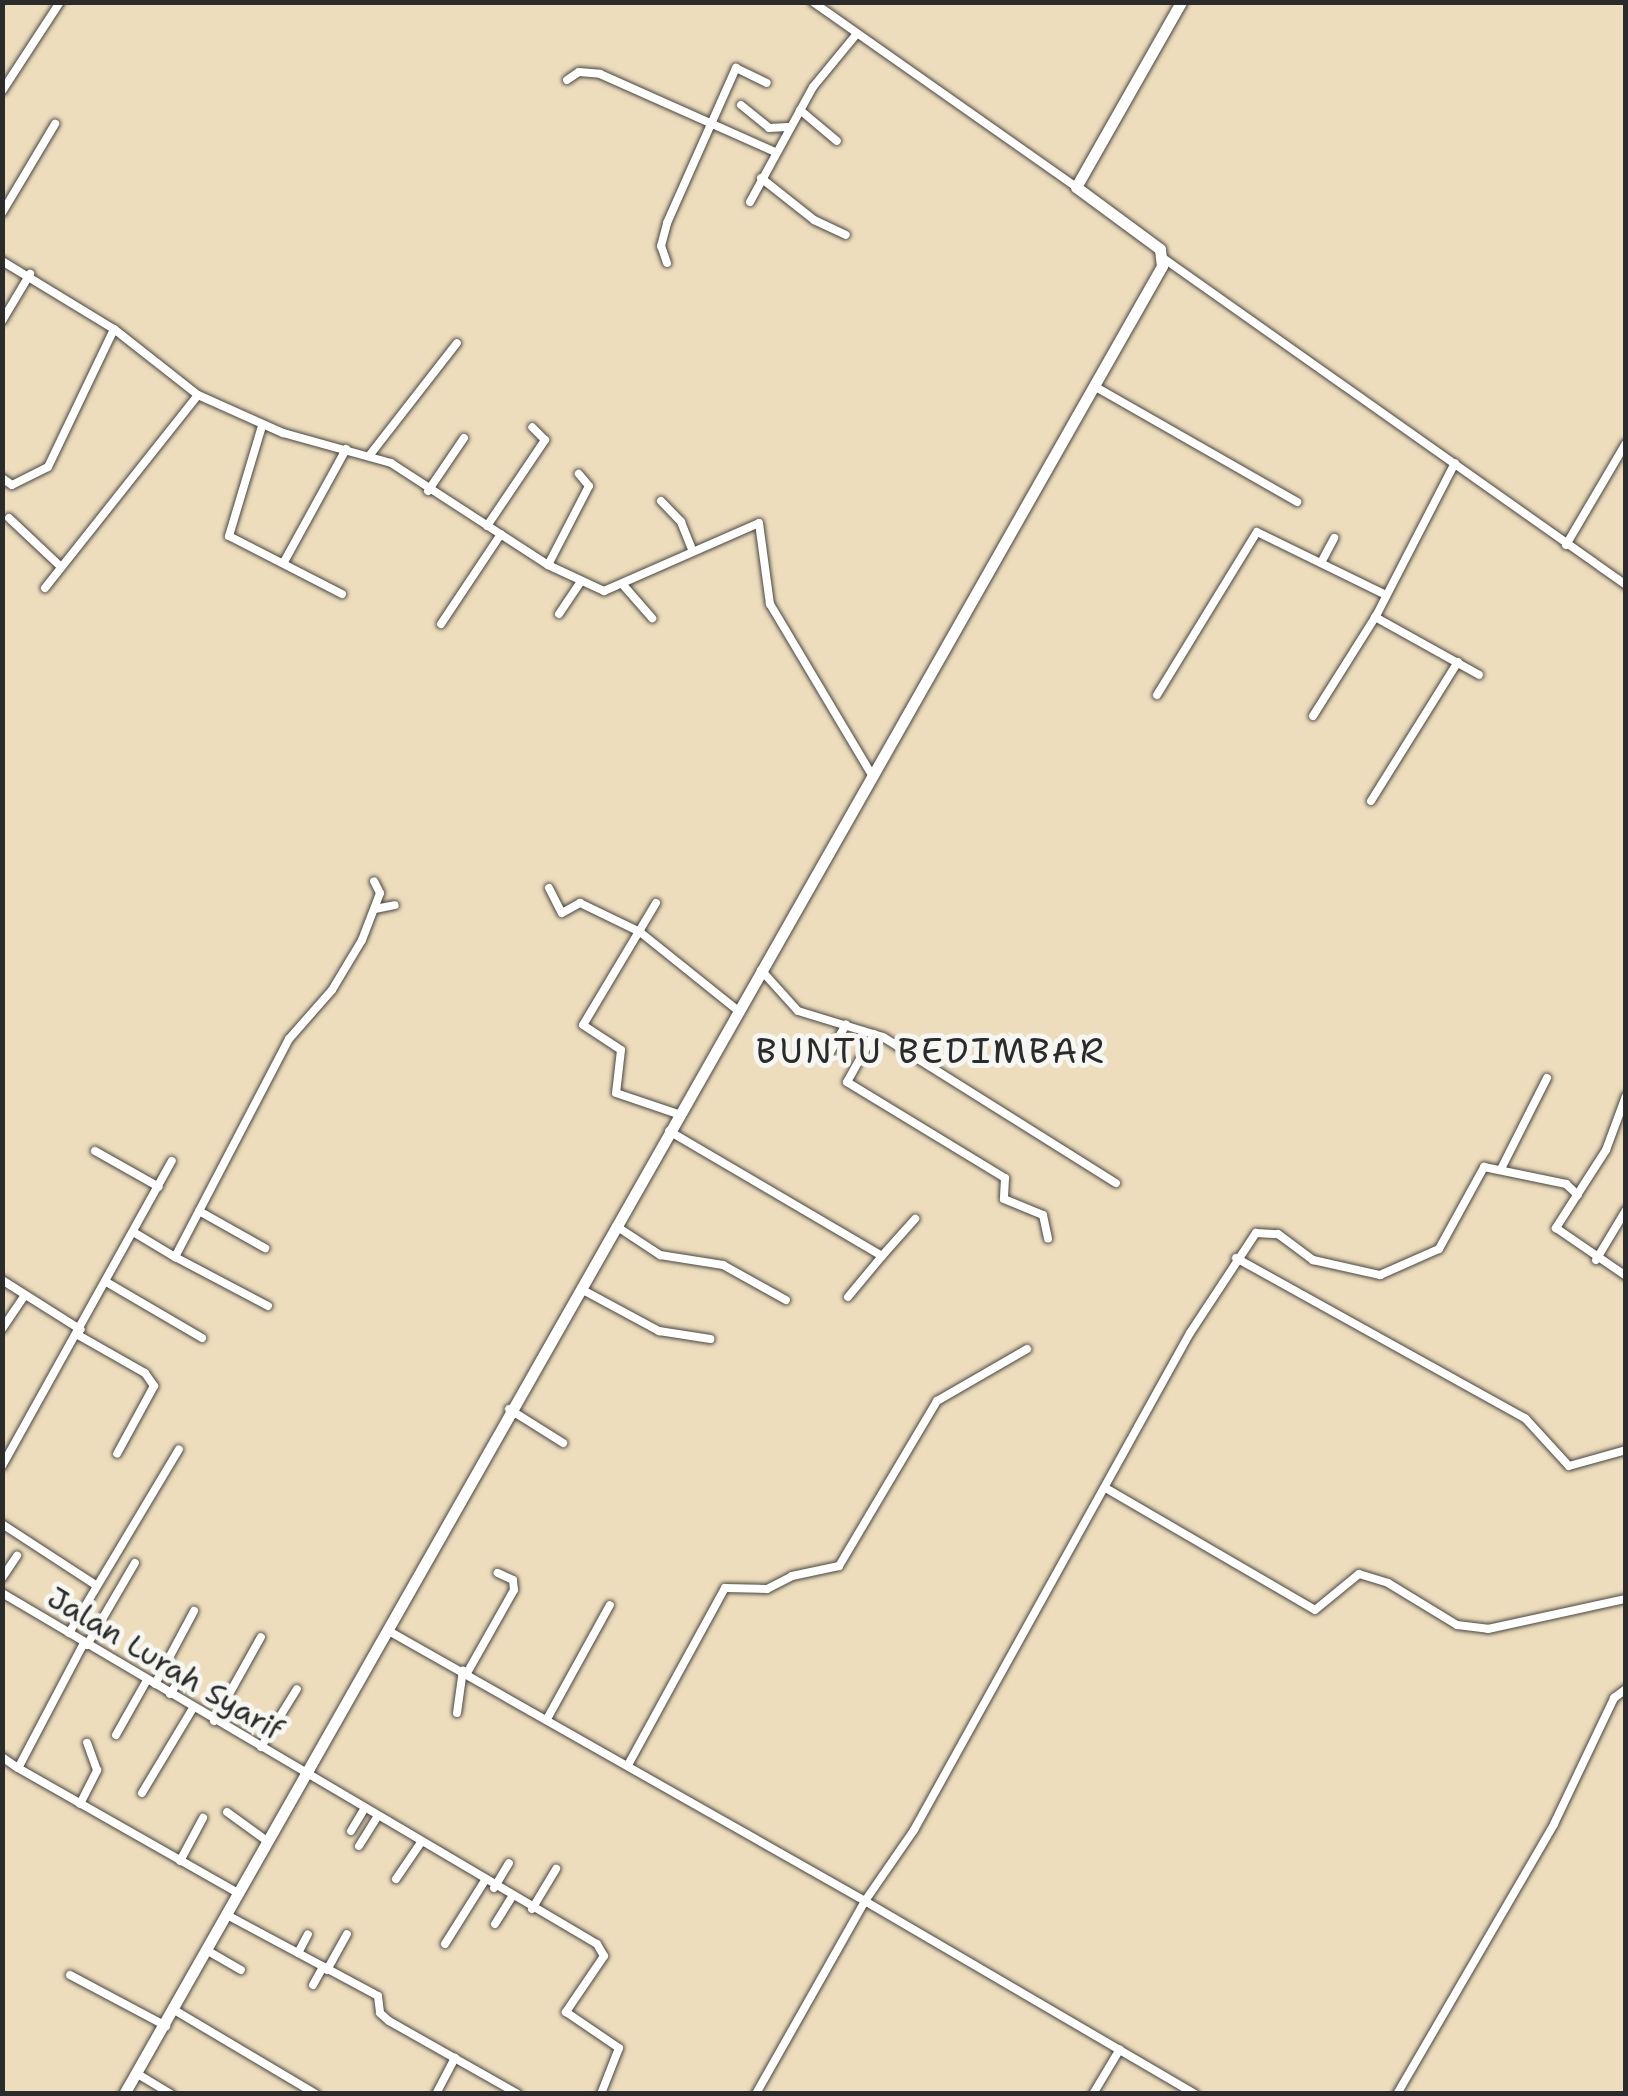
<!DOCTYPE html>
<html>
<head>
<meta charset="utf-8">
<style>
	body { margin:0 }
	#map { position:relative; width:1628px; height:2096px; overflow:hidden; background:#edddbc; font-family:"Shantell Sans",sans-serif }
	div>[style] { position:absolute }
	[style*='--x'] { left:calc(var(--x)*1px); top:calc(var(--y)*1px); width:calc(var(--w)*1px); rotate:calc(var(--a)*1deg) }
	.roads { filter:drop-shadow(0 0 2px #484641) drop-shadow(0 0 2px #484641) }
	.street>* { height:8px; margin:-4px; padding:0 4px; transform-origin:4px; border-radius:4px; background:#fff }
	.secondary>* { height:11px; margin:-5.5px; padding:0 5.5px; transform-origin:5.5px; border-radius:5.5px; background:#fff }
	span { translate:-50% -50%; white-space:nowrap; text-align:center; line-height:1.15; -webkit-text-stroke:10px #f6f6f2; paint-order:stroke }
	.street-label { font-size:30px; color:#2b2b2b }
	.quarter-label { font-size:35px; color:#2b2b2b; letter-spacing:2.5px }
	.frame { position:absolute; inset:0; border:5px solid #2b2b2b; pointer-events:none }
</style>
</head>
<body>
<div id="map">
	<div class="roads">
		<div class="street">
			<div style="--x:813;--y:2;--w:322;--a:35.1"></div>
			<div style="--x:567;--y:80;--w:14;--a:-34"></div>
			<div style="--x:579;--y:72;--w:21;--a:5"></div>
			<div style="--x:600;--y:74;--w:189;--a:24"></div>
			<div style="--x:2;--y:91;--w:106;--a:-56.9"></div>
			<div style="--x:741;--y:105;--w:36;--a:39"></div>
			<div style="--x:769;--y:128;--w:19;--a:-3"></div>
			<div style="--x:800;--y:110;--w:48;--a:40"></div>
			<div style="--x:761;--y:178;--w:68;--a:38.4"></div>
			<div style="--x:814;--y:220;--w:35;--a:25"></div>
			<div style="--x:750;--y:202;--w:131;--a:-61.3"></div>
			<div style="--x:813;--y:87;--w:66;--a:-50.5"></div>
			<div style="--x:2;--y:213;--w:104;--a:-59.2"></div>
			<div style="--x:1163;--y:258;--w:567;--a:35.23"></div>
			<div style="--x:2;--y:261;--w:131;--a:31.3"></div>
			<div style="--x:114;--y:329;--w:107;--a:38.2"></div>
			<div style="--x:198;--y:395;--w:93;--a:24.1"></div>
			<div style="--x:283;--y:433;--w:112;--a:15.5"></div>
			<div style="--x:391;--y:463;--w:187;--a:33"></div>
			<div style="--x:548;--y:565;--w:62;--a:24.9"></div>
			<div style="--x:604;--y:591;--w:169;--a:-23.7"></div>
			<div style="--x:759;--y:523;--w:82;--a:82.3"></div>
			<div style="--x:770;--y:604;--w:196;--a:59.2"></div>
			<div style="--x:667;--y:263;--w:18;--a:-109"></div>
			<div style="--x:661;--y:246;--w:24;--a:-75"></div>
			<div style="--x:667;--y:223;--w:170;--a:-66"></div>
			<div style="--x:736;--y:68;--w:34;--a:26"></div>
			<div style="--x:2;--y:321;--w:55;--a:-59.2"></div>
			<div style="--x:1094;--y:386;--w:234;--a:29.7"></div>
			<div style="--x:262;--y:426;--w:115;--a:106.7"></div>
			<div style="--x:229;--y:536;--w:127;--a:27.2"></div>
			<div style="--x:369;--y:456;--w:143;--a:-52.1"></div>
			<div style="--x:2;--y:478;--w:12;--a:35"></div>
			<div style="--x:12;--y:485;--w:40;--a:-26.6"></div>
			<div style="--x:48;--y:467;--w:153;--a:-64.4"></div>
			<div style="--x:428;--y:491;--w:64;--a:-55.8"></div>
			<div style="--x:661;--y:501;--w:29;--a:46"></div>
			<div style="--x:681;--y:522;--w:29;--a:68"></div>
			<div style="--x:9;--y:518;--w:71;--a:43.3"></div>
			<div style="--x:487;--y:526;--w:104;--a:-56"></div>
			<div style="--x:545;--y:440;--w:18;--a:-135"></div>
			<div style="--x:1566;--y:545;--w:118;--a:-59.5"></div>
			<div style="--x:1323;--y:559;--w:24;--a:-62"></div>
			<div style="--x:284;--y:562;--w:129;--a:-61.2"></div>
			<div style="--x:548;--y:565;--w:89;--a:-62.6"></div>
			<div style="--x:589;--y:486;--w:16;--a:-130"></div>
			<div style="--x:624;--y:586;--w:43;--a:48.8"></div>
			<div style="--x:45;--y:588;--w:246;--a:-51.6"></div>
			<div style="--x:559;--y:614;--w:40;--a:-56"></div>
			<div style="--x:1375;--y:617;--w:119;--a:29.1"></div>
			<div style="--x:441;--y:624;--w:108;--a:-56.3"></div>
			<div style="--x:1157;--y:695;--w:191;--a:-58.5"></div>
			<div style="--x:1257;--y:532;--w:141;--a:26"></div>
			<div style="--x:1313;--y:716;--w:118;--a:-57.8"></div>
			<div style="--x:1376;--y:616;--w:172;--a:-62.7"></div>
			<div style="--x:1371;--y:801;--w:164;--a:-58"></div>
			<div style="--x:549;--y:888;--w:28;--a:63"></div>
			<div style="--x:562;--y:913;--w:21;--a:-29"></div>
			<div style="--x:580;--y:903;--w:67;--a:25.8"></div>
			<div style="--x:640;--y:932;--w:122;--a:38.7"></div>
			<div style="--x:656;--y:903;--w:142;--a:120.9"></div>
			<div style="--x:583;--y:1025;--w:45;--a:33.3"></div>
			<div style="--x:621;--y:1050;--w:43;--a:96.6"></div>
			<div style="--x:616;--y:1093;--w:65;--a:18.7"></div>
			<div style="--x:375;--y:909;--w:20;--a:-11"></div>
			<div style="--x:761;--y:970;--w:55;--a:47.9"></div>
			<div style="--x:798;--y:1011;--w:89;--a:17"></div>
			<div style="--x:883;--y:1037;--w:275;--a:32.1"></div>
			<div style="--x:874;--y:1034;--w:55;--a:119.4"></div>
			<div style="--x:847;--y:1082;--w:185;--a:31.3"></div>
			<div style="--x:1005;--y:1178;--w:21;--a:93"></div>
			<div style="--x:1004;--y:1199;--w:42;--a:22.3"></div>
			<div style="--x:1043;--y:1215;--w:24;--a:78"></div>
			<div style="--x:829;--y:1054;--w:34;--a:-60"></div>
			<div style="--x:1626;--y:1096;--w:58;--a:110.3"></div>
			<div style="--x:1606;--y:1150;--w:93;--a:122.7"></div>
			<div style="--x:1556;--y:1228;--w:85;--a:34.4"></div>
			<div style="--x:669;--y:1131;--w:247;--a:30.4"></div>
			<div style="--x:882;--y:1256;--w:50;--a:-48.3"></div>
			<div style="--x:95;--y:1151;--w:73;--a:29.4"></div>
			<div style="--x:1501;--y:1169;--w:102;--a:-63.2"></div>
			<div style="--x:199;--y:1211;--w:76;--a:29.3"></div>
			<div style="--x:616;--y:1226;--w:53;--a:33.4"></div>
			<div style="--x:660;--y:1255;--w:64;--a:9"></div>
			<div style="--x:723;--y:1265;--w:72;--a:29.1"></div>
			<div style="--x:135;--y:1233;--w:47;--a:31"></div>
			<div style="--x:1236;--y:1258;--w:330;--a:29"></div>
			<div style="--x:1525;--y:1418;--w:65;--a:47.5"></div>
			<div style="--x:1569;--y:1466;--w:59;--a:-15.7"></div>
			<div style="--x:1596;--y:1260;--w:58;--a:-59"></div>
			<div style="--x:2;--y:1280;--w:93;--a:32.3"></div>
			<div style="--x:108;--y:1283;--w:109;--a:30.3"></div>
			<div style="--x:581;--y:1289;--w:89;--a:28.3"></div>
			<div style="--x:659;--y:1331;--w:52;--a:8.9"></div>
			<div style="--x:848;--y:1297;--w:53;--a:-50.3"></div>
			<div style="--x:268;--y:1306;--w:105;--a:-152.2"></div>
			<div style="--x:175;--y:1257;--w:246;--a:-62.4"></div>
			<div style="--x:289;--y:1039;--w:65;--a:-48.7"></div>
			<div style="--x:332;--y:990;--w:58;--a:-59"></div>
			<div style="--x:362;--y:940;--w:50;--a:-69"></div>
			<div style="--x:380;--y:893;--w:13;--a:-117"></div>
			<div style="--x:2;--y:1329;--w:41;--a:-55.9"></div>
			<div style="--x:78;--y:1335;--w:77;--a:29.6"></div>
			<div style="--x:145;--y:1373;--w:16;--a:55"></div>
			<div style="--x:154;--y:1386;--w:77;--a:118.6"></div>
			<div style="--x:509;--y:1409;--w:64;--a:32.2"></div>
			<div style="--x:2;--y:1466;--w:349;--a:-60.9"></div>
			<div style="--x:1109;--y:1490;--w:238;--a:30.2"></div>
			<div style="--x:1315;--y:1610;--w:57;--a:-39.3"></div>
			<div style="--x:1359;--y:1574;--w:30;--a:17"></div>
			<div style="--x:1388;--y:1583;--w:81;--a:31.3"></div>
			<div style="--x:1457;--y:1625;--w:31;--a:7"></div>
			<div style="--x:1488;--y:1629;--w:141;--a:-12.3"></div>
			<div style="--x:2;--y:1524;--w:113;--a:33.1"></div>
			<div style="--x:2;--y:1578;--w:27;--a:-56"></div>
			<div style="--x:2;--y:1593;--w:691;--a:30.54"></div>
			<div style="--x:597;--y:1944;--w:14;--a:60"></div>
			<div style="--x:604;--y:1956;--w:68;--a:124.2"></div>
			<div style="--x:566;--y:2012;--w:64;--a:34.2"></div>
			<div style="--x:619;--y:2048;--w:49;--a:111.4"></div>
			<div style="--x:387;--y:1630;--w:549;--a:29.55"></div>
			<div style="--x:865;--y:1901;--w:222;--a:119.5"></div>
			<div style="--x:69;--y:1633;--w:214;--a:-59.1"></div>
			<div style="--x:84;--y:1643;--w:141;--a:117.8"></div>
			<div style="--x:18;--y:1768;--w:253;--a:29.6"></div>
			<div style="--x:87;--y:1645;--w:95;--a:-59.7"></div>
			<div style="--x:467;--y:1673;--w:95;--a:-60.5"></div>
			<div style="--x:514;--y:1590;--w:10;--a:-96"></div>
			<div style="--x:513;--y:1580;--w:17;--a:-155"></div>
			<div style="--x:155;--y:1684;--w:83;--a:-61.9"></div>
			<div style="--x:170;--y:1694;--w:18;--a:-56"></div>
			<div style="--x:457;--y:1713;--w:43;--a:-82.1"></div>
			<div style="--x:547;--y:1719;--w:130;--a:-61.1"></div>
			<div style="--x:214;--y:1721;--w:96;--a:-60.8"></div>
			<div style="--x:116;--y:1735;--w:63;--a:-60.6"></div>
			<div style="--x:261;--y:1747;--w:68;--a:-58.2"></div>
			<div style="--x:2;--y:1757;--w:19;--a:35"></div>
			<div style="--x:628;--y:1765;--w:202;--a:-61.3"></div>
			<div style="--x:725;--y:1588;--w:42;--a:1.4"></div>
			<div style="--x:767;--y:1589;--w:28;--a:-27"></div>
			<div style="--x:792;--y:1576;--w:48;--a:-12"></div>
			<div style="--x:839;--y:1566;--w:192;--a:-59.3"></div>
			<div style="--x:937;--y:1401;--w:104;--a:-30"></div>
			<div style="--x:142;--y:1793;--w:99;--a:-59"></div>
			<div style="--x:80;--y:1804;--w:38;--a:-63"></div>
			<div style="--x:97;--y:1770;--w:29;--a:-110"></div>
			<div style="--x:227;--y:1812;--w:49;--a:35.9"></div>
			<div style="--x:351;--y:1831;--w:23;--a:-59"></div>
			<div style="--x:359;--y:1846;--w:32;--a:-58"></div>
			<div style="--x:180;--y:1861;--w:49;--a:-61.9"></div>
			<div style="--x:396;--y:1879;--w:42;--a:-55.6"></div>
			<div style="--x:494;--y:1888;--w:29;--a:-59"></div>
			<div style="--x:532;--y:1909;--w:47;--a:-59"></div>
			<div style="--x:227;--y:1915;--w:171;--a:28.2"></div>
			<div style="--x:378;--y:1996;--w:17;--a:83"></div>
			<div style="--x:380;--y:2013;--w:12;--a:42"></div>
			<div style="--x:389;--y:2021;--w:148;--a:29.5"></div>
			<div style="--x:495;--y:1924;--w:31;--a:-58"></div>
			<div style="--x:445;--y:1944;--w:73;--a:-57.8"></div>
			<div style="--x:208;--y:1951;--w:38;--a:30"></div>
			<div style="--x:298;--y:1953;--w:21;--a:-62"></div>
			<div style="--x:327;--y:1970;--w:41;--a:-60.9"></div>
			<div style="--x:70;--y:1975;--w:109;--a:28"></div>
			<div style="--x:313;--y:1985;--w:21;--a:-61"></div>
			<div style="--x:176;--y:2011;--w:163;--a:30.7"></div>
			<div style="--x:136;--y:2073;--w:41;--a:31"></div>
			<div style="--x:436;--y:2094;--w:41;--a:-62.2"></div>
			<div style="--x:1093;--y:2094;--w:52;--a:-59"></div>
			<div style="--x:1195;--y:2094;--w:382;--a:-149.7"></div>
			<div style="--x:865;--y:1901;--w:86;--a:-55.4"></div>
			<div style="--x:914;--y:1830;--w:568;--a:-60.96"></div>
			<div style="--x:1190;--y:1333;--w:120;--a:-56.6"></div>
			<div style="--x:1256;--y:1233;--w:22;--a:3"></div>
			<div style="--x:1278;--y:1234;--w:44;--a:36.6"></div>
			<div style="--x:1313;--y:1260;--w:69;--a:12.6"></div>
			<div style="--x:1380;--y:1275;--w:64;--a:-23.8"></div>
			<div style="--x:1439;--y:1249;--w:94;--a:-61.2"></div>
			<div style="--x:1484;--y:1167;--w:84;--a:11.7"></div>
			<div style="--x:1566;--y:1184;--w:16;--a:43"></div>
			<div style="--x:1397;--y:2094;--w:312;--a:-59.8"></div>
			<div style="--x:1554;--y:1824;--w:140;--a:-64.5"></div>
			<div style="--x:1614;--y:1698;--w:15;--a:-37"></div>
		</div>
		<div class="secondary">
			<div style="--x:124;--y:2094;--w:2102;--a:-60.41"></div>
			<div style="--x:1162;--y:266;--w:17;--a:-97"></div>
			<div style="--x:1160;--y:249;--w:104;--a:-143.6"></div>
			<div style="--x:1076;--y:187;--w:213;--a:-60.4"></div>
		</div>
	</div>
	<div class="street-label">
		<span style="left:165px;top:1664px;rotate:31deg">Jalan Lurah Syarif</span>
	</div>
	<div class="quarter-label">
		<span style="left:931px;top:1051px">BUNTU BEDIMBAR</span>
	</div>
	<div class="frame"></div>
</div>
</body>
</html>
